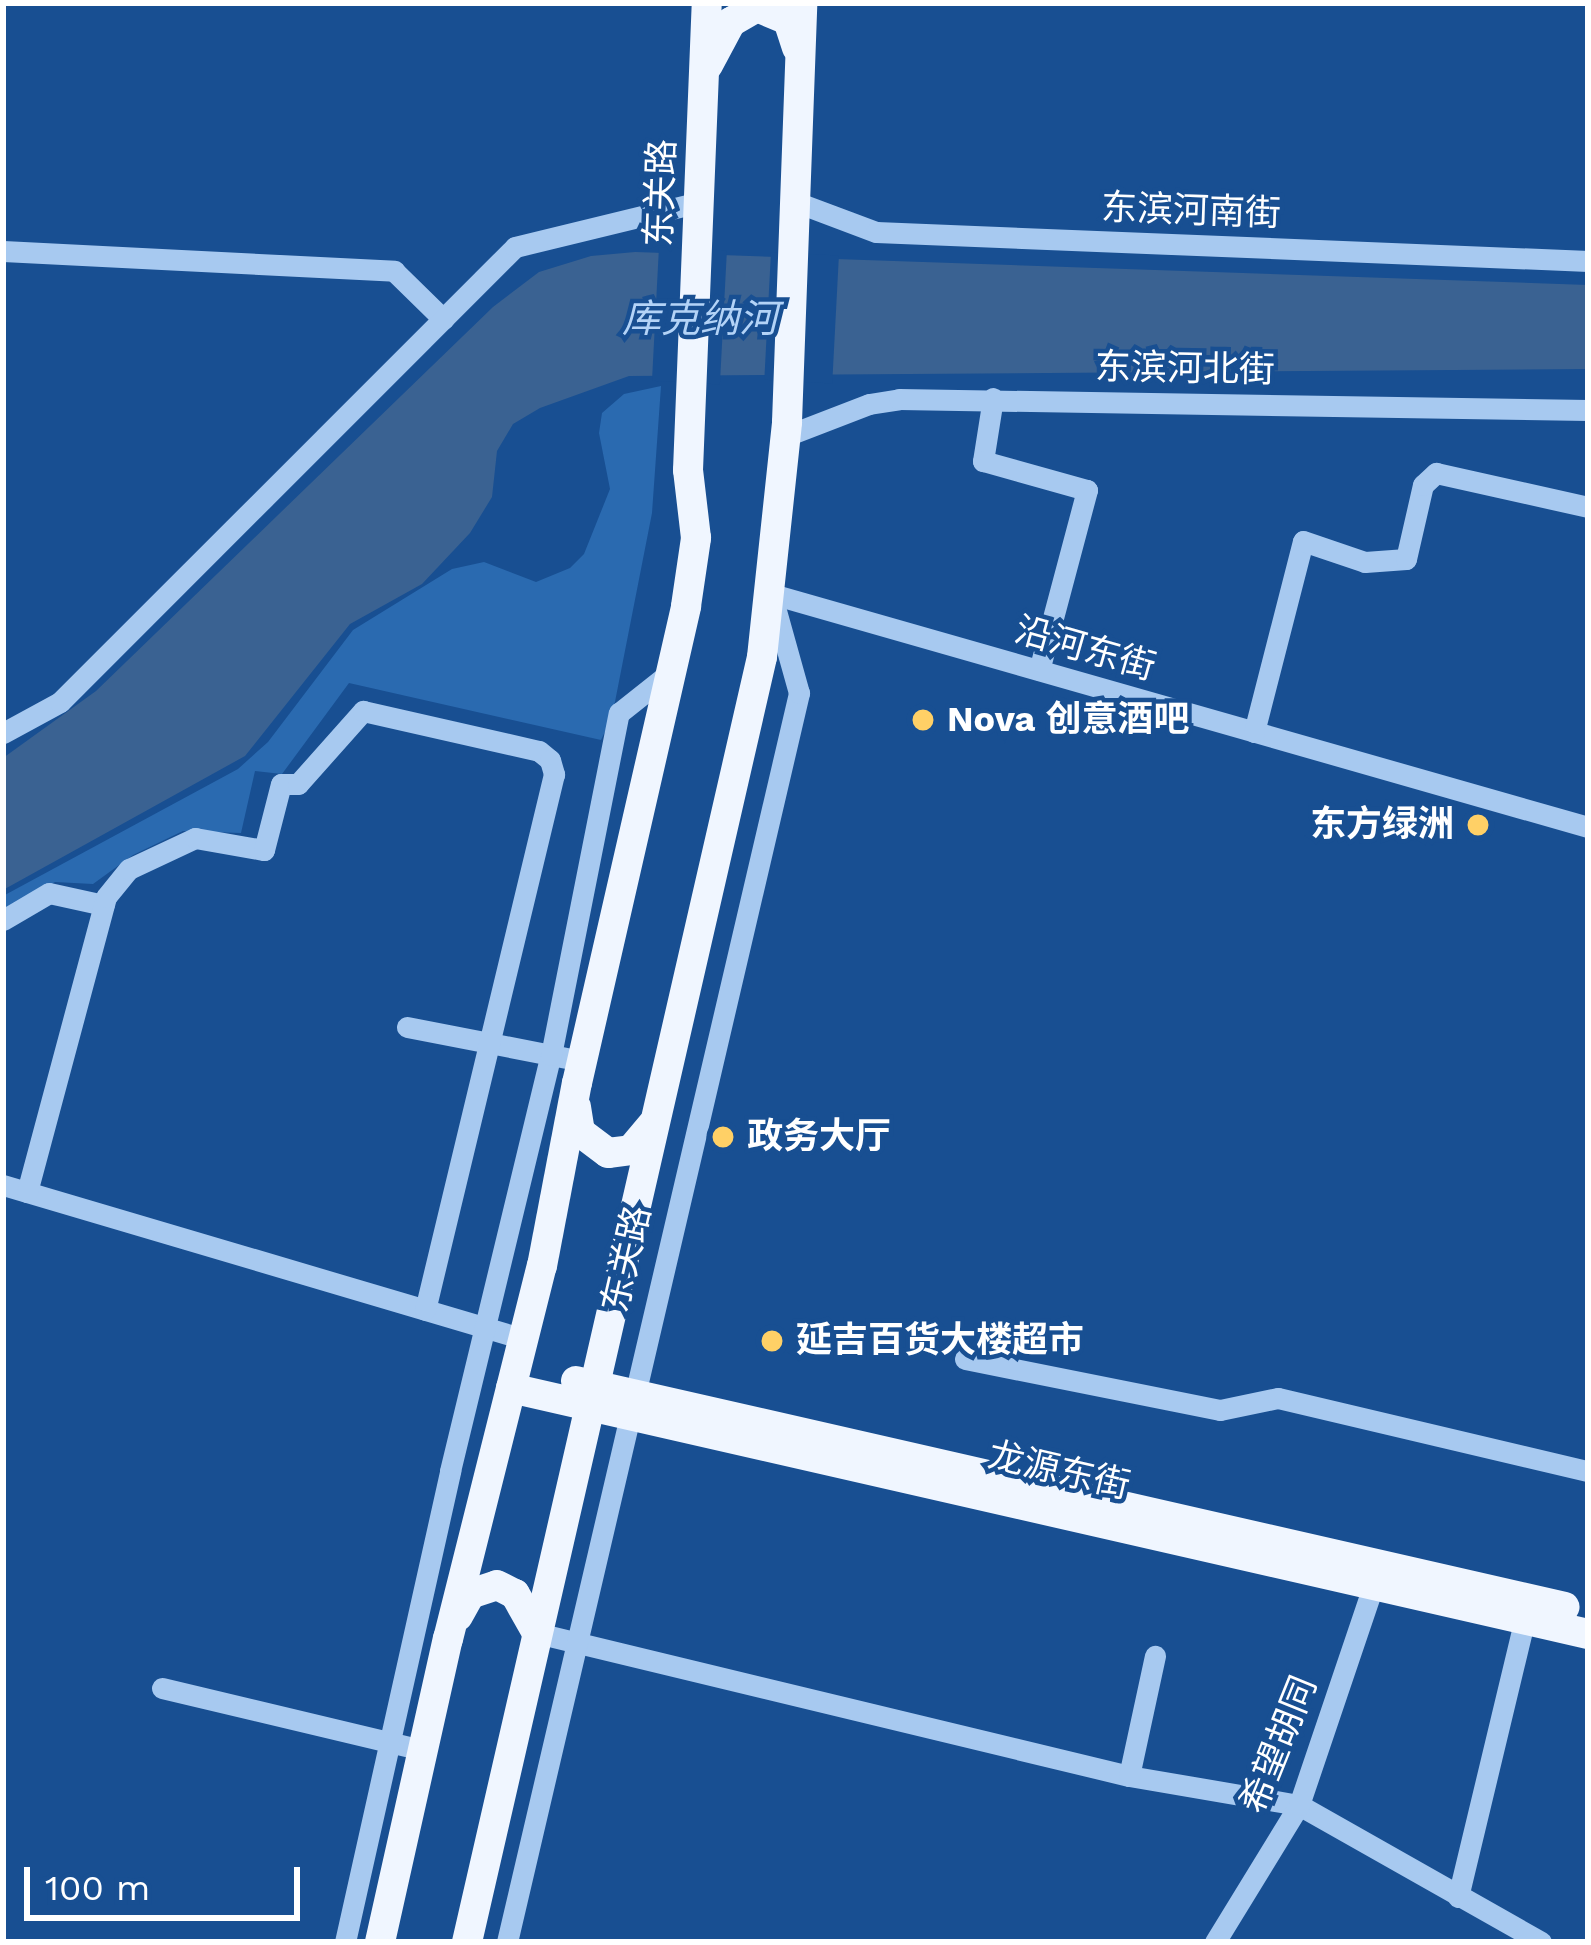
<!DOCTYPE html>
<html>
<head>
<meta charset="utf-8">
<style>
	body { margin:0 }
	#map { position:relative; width:1591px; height:1945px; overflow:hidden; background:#184f92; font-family:"Work Sans","Noto Sans SC",sans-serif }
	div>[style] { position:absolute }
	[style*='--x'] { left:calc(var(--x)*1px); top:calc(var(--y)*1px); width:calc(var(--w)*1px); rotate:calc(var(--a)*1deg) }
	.green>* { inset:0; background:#2a6ab0 }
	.water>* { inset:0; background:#3a6292 }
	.pier>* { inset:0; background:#184f92; transform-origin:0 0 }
	.minor>* { height:21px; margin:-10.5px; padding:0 10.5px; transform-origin:10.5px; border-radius:10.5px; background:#a7c9f0 }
	.major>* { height:30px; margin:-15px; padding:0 15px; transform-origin:15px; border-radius:15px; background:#f0f6ff }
	.dots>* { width:33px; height:33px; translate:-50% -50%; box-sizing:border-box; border:6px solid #184f92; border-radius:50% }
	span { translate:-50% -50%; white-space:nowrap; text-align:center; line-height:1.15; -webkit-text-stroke:9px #184f92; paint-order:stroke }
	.street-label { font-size:36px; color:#fff }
	.poi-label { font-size:36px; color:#fff; font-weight:700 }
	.left { translate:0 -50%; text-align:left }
	.right { translate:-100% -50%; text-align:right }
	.water-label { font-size:39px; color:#b3d3f7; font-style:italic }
	.frame { position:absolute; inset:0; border:6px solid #fff; pointer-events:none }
	.scale { position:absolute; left:24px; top:1867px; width:276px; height:54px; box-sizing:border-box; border:6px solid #fff; border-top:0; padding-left:15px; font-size:36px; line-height:42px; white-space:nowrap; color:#fff; -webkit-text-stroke:9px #184f92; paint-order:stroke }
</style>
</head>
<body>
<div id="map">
	<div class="green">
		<div style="clip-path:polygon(661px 386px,652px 513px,612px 717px,601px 740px,349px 683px,282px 774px,255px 771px,241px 833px,183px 831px,133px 855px,93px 884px,55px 882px,3px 911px,3px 896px,238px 769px,268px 742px,353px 630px,452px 569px,484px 562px,536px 582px,570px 568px,584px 554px,610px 489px,599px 433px,602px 413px,624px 394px)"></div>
	</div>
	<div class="water">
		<div style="clip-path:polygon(635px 252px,1588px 285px,1588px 369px,629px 376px,540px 408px,513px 424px,497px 451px,492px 497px,470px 533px,422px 584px,350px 624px,245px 756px,3px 890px,3px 758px,96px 691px,493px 307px,539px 272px,591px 256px)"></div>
	</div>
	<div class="pier">
		<div style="left:659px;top:247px;width:68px;height:134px;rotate:3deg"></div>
		<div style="left:771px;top:252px;width:68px;height:128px;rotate:3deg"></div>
	</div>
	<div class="minor">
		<div style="--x:796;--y:202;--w:85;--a:20.6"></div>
		<div style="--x:876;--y:232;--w:713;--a:2.33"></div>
		<div style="--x:3;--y:251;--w:392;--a:2.9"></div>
		<div style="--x:394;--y:271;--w:69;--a:44.4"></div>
		<div style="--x:993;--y:398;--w:64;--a:99"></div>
		<div style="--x:983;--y:461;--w:108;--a:15.6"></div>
		<div style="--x:1087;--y:490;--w:186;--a:104.9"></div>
		<div style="--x:786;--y:436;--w:89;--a:-21.1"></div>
		<div style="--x:869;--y:404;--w:30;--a:-9"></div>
		<div style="--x:899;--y:399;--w:689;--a:0.91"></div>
		<div style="--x:772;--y:594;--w:849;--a:15.94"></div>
		<div style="--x:1254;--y:732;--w:197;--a:-75.6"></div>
		<div style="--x:1303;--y:541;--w:65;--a:18.7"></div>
		<div style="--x:1365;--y:562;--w:41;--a:-4.2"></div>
		<div style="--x:1406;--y:559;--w:76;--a:-77.1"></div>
		<div style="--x:1423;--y:485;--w:18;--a:-43"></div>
		<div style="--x:1436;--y:473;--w:156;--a:12.6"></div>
		<div style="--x:3;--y:733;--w:65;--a:-28.5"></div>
		<div style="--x:60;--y:702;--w:643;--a:-45"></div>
		<div style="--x:515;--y:247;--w:189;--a:-13.7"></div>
		<div style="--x:3;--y:920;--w:53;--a:-30.4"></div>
		<div style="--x:49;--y:893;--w:56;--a:12.3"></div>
		<div style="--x:407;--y:1027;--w:178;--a:11"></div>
		<div style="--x:3;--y:1185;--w:543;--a:16.47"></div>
		<div style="--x:27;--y:1192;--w:305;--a:-75"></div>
		<div style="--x:106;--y:897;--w:36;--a:-51"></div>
		<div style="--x:129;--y:869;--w:73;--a:-25.2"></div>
		<div style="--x:195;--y:838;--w:70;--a:9.9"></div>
		<div style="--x:264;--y:850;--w:68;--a:-75.6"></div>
		<div style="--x:281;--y:784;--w:17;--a:0"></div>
		<div style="--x:298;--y:784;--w:98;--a:-48.3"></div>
		<div style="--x:363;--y:711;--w:180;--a:12.8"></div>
		<div style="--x:539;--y:751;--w:14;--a:39"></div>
		<div style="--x:550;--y:760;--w:15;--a:74"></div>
		<div style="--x:554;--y:774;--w:551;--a:103.53"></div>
		<div style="--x:965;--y:1359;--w:260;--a:11.3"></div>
		<div style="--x:1220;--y:1410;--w:59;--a:-11.7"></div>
		<div style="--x:1278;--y:1398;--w:318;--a:13.3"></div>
		<div style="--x:537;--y:1633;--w:609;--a:13.58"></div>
		<div style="--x:1129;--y:1776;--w:172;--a:9.7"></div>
		<div style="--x:1299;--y:1805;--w:278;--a:29.5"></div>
		<div style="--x:162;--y:1688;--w:268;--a:13.4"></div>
		<div style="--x:1129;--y:1776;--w:123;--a:-77.8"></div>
		<div style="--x:1458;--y:1897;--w:287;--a:-76.5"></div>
		<div style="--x:345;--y:1942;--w:483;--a:-77.4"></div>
		<div style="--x:450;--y:1471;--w:428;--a:-76.4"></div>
		<div style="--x:551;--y:1055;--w:349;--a:-78.8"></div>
		<div style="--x:619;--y:713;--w:68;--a:-38.4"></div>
		<div style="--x:507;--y:1942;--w:1283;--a:-76.84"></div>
		<div style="--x:799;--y:693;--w:97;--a:-105.6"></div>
		<div style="--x:1215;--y:1942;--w:161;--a:-58.5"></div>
		<div style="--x:1299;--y:1805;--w:241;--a:-71.3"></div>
	</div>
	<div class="major">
		<div style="--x:708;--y:65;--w:49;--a:-61.9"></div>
		<div style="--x:731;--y:22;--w:30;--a:-30"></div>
		<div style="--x:757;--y:7;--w:34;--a:23"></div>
		<div style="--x:788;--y:20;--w:29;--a:72"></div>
		<div style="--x:576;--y:1107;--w:25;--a:81"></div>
		<div style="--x:580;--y:1132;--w:35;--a:37"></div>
		<div style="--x:608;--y:1153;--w:23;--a:-7"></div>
		<div style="--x:631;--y:1150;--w:33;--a:-50"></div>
		<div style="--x:576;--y:1381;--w:1014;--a:12.87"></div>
		<div style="--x:511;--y:1388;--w:1105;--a:12.87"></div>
		<div style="--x:458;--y:1616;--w:25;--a:-61"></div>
		<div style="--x:470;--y:1594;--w:28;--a:-18"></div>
		<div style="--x:497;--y:1585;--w:20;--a:27"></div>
		<div style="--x:515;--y:1594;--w:45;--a:60.6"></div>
		<div style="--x:380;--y:1942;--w:311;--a:-77.4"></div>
		<div style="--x:448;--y:1639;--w:385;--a:-75.9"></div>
		<div style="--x:542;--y:1266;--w:186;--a:-79.2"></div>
		<div style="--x:577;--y:1083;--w:489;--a:-77.1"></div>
		<div style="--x:686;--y:606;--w:69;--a:-81.6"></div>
		<div style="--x:696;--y:538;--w:68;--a:-96.7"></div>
		<div style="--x:688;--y:470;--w:467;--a:-87.7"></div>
		<div style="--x:467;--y:1942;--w:1318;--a:-77.07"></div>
		<div style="--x:762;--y:657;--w:236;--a:-83.9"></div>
		<div style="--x:787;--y:422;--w:419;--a:-87.9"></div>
	</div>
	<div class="dots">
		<div style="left:923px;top:720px;background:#ffd066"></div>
		<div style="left:1478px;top:825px;background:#ffd066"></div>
		<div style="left:723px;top:1137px;background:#ffd066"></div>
		<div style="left:772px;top:1341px;background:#ffd066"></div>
	</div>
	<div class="street-label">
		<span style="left:661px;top:193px;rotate:-88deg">东关路</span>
		<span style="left:1191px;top:211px;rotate:2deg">东滨河南街</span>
		<span style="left:1185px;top:369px;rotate:1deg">东滨河北街</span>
		<span style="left:1085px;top:649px;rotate:16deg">沿河东街</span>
		<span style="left:627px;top:1259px;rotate:-77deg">东关路</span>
		<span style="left:1059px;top:1471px;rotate:13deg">龙源东街</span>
		<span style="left:1279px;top:1745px;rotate:-68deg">希望胡同</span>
	</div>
	<div class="poi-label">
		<span class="left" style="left:947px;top:720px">Nova 创意酒吧</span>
		<span class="right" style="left:1454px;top:825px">东方绿洲</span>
		<span class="left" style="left:747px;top:1137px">政务大厅</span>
		<span class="left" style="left:796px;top:1341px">延吉百货大楼超市</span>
	</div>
	<div class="water-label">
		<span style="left:700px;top:319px">库克纳河</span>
	</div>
	<div class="frame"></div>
	<div class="scale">100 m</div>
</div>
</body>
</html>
